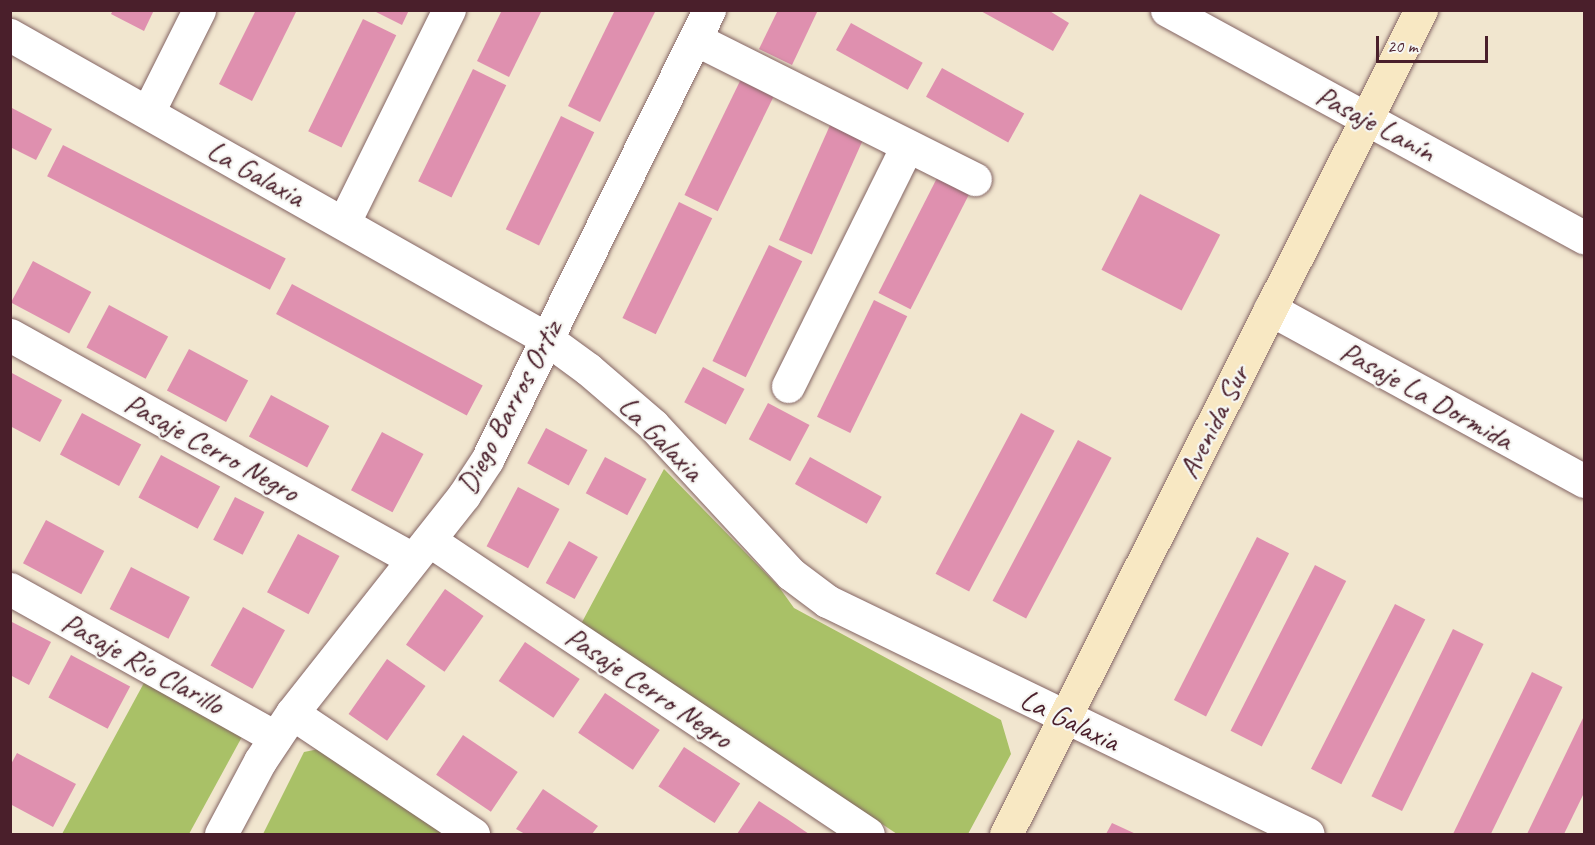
<!DOCTYPE html>
<html>
<head>
<meta charset="utf-8">
<style>
	body { margin:0 }
	#map { position:relative; width:1595px; height:845px; overflow:hidden; background:#f1e6cf; font-family:Caveat,sans-serif }
	div>[style] { position:absolute }
	[style*='--x'] { left:calc(var(--x)*1px); top:calc(var(--y)*1px); width:calc(var(--w)*1px); rotate:calc(var(--a)*1deg) }
	.green>* { inset:0; background:#a9c167 }
	.building>* { inset:0; background:#df90af; transform-origin:0 0 }
	.roads { filter:drop-shadow(0 0 2px #846564) drop-shadow(0 0 2px #846564) }
	.street>* { height:33px; margin:-16.5px; padding:0 16.5px; transform-origin:16.5px; border-radius:16.5px; background:#fff }
	.secondary>* { height:33px; margin:-16.5px; padding:0 16.5px; transform-origin:16.5px; border-radius:16.5px; background:#f8e8c3 }
	span { translate:-50% -50%; white-space:nowrap; text-align:center; line-height:1.15; -webkit-text-stroke:4.5px #f6f6f2; paint-order:stroke }
	.street-label { font-size:30px; color:#4a1f2b }
	.frame { position:absolute; inset:0; border:12px solid #4a1f2b; pointer-events:none }
	.scale { position:absolute; left:1376px; top:36px; width:112px; height:27px; box-sizing:border-box; border:3px solid #4a1f2b; border-top:0; padding-left:8px; font-size:18px; line-height:21px; white-space:nowrap; color:#4a1f2b; -webkit-text-stroke:4px #f6f6f2; paint-order:stroke }
</style>
</head>
<body>
<div id="map">
	<div class="green">
		<div style="clip-path:polygon(664px 469px,779px 587px,794px 608px,1001px 720px,1011px 754px,968px 834px,897px 834px,581px 624px)"></div>
		<div style="clip-path:polygon(145px 681px,243px 735px,189px 834px,62px 834px)"></div>
		<div style="clip-path:polygon(319px 749px,446px 834px,263px 834px,304px 752px)"></div>
	</div>
	<div class="building">
		<div style="clip-path:polygon(113px 10px,154px 10px,144px 31px,111px 14px)"></div>
		<div style="clip-path:polygon(256px 10px,297px 10px,252px 101px,219px 84px)"></div>
		<div style="clip-path:polygon(372px 10px,409px 10px,402px 25px)"></div>
		<div style="clip-path:polygon(502px 10px,542px 10px,509px 77px,477px 61px)"></div>
		<div style="clip-path:polygon(615px 10px,656px 10px,600px 122px,568px 106px)"></div>
		<div style="clip-path:polygon(778px 10px,818px 10px,792px 65px,759px 49px)"></div>
		<div style="clip-path:polygon(979px 10px,1048px 10px,1069px 23px,1053px 51px)"></div>
		<div style="left:363px;top:19px;width:37px;height:125px;rotate:26deg"></div>
		<div style="left:851px;top:23px;width:82px;height:31px;rotate:29deg"></div>
		<div style="left:942px;top:68px;width:94px;height:33px;rotate:29deg"></div>
		<div style="left:473px;top:69px;width:37px;height:125px;rotate:26deg"></div>
		<div style="left:741px;top:79px;width:37px;height:129px;rotate:26deg"></div>
		<div style="clip-path:polygon(10px 107px,52px 129px,36px 160px,10px 147px)"></div>
		<div style="left:561px;top:116px;width:37px;height:126px;rotate:26deg"></div>
		<div style="left:831px;top:123px;width:36px;height:128px;rotate:24deg"></div>
		<div style="left:63px;top:145px;width:250px;height:35px;rotate:27deg"></div>
		<div style="left:937px;top:178px;width:36px;height:129px;rotate:27deg"></div>
		<div style="left:1140px;top:194px;width:90px;height:85px;rotate:27deg"></div>
		<div style="left:679px;top:202px;width:37px;height:129px;rotate:26deg"></div>
		<div style="left:769px;top:245px;width:37px;height:129px;rotate:26deg"></div>
		<div style="left:33px;top:261px;width:66px;height:47px;rotate:28deg"></div>
		<div style="left:292px;top:284px;width:216px;height:34px;rotate:28deg"></div>
		<div style="left:874px;top:300px;width:37px;height:130px;rotate:26deg"></div>
		<div style="left:109px;top:305px;width:67px;height:48px;rotate:28deg"></div>
		<div style="left:189px;top:349px;width:67px;height:47px;rotate:28deg"></div>
		<div style="left:703px;top:367px;width:47px;height:40px;rotate:28deg"></div>
		<div style="clip-path:polygon(10px 372px,62px 400px,40px 442px,10px 426px)"></div>
		<div style="left:271px;top:395px;width:66px;height:47px;rotate:28deg"></div>
		<div style="left:768px;top:403px;width:47px;height:41px;rotate:28deg"></div>
		<div style="left:82px;top:413px;width:67px;height:47px;rotate:28deg"></div>
		<div style="left:1021px;top:413px;width:38px;height:182px;rotate:28deg"></div>
		<div style="left:546px;top:428px;width:47px;height:40px;rotate:28deg"></div>
		<div style="left:382px;top:432px;width:47px;height:66px;rotate:28deg"></div>
		<div style="left:1078px;top:440px;width:38px;height:182px;rotate:28deg"></div>
		<div style="left:161px;top:455px;width:67px;height:48px;rotate:28deg"></div>
		<div style="left:605px;top:457px;width:47px;height:41px;rotate:28deg"></div>
		<div style="left:810px;top:457px;width:82px;height:31px;rotate:29deg"></div>
		<div style="left:518px;top:487px;width:47px;height:67px;rotate:28deg"></div>
		<div style="left:235px;top:497px;width:33px;height:48px;rotate:27deg"></div>
		<div style="left:46px;top:520px;width:66px;height:49px;rotate:28deg"></div>
		<div style="left:298px;top:534px;width:47px;height:66px;rotate:28deg"></div>
		<div style="left:1257px;top:537px;width:36px;height:183px;rotate:27deg"></div>
		<div style="left:569px;top:541px;width:33px;height:48px;rotate:29deg"></div>
		<div style="left:1315px;top:565px;width:35px;height:186px;rotate:27deg"></div>
		<div style="left:131px;top:567px;width:66px;height:47px;rotate:27deg"></div>
		<div style="left:445px;top:589px;width:47px;height:68px;rotate:35deg"></div>
		<div style="left:1395px;top:604px;width:34px;height:185px;rotate:27deg"></div>
		<div style="left:243px;top:607px;width:48px;height:67px;rotate:29deg"></div>
		<div style="clip-path:polygon(10px 621px,51px 642px,29px 685px,10px 675px)"></div>
		<div style="left:1453px;top:629px;width:34px;height:186px;rotate:26deg"></div>
		<div style="left:525px;top:642px;width:66px;height:47px;rotate:34deg"></div>
		<div style="left:71px;top:655px;width:67px;height:48px;rotate:28deg"></div>
		<div style="left:387px;top:659px;width:47px;height:67px;rotate:35deg"></div>
		<div style="left:1532px;top:672px;width:34px;height:180px;rotate:26deg"></div>
		<div style="left:605px;top:693px;width:66px;height:48px;rotate:34deg"></div>
		<div style="clip-path:polygon(1584px 716px,1584px 793px,1564px 834px,1527px 834px)"></div>
		<div style="left:463px;top:735px;width:66px;height:48px;rotate:34deg"></div>
		<div style="left:684px;top:747px;width:67px;height:47px;rotate:33deg"></div>
		<div style="clip-path:polygon(17px 753px,76px 784px,53px 827px,10px 804px,10px 766px)"></div>
		<div style="clip-path:polygon(543px 789px,598px 826px,592px 834px,525px 834px,516px 829px)"></div>
		<div style="clip-path:polygon(759px 801px,787px 819px,809px 834px,737px 834px)"></div>
		<div style="clip-path:polygon(1112px 823px,1136px 834px,1106px 834px)"></div>
	</div>
	<div class="roads">
		<div class="street">
			<div style="--x:1167;--y:10;--w:475;--a:28.6"></div>
			<div style="--x:10;--y:35;--w:617;--a:29.51"></div>
			<div style="--x:547;--y:339;--w:51;--a:36.2"></div>
			<div style="--x:588;--y:369;--w:86;--a:40.7"></div>
			<div style="--x:653;--y:425;--w:203;--a:47.2"></div>
			<div style="--x:791;--y:574;--w:45;--a:36.9"></div>
			<div style="--x:827;--y:601;--w:534;--a:25.85"></div>
			<div style="--x:695;--y:39;--w:313;--a:26.6"></div>
			<div style="--x:148;--y:112;--w:114;--a:-63.4"></div>
			<div style="--x:344;--y:222;--w:237;--a:-63.7"></div>
			<div style="--x:1270;--y:309;--w:358;--a:28.7"></div>
			<div style="--x:10;--y:335;--w:461;--a:29.1"></div>
			<div style="--x:788;--y:386;--w:268;--a:-63.6"></div>
			<div style="--x:429;--y:540;--w:528;--a:33.81"></div>
			<div style="--x:10;--y:589;--w:304;--a:29.2"></div>
			<div style="--x:292;--y:713;--w:218;--a:33.8"></div>
			<div style="--x:221;--y:834;--w:83;--a:-61.9"></div>
			<div style="--x:260;--y:761;--w:58;--a:-56.3"></div>
			<div style="--x:292;--y:713;--w:278;--a:-51.7"></div>
			<div style="--x:464;--y:495;--w:42;--a:-56.7"></div>
			<div style="--x:487;--y:460;--w:502;--a:-63.74"></div>
		</div>
		<div class="secondary">
			<div style="--x:1006;--y:834;--w:923;--a:-63.27"></div>
		</div>
	</div>
	<div class="street-label">
		<span style="left:1376px;top:123px;rotate:28deg">Pasaje Lanín</span>
		<span style="left:256px;top:173px;rotate:29deg">La Galaxia</span>
		<span style="left:1427px;top:395px;rotate:29deg">Pasaje La Dormida</span>
		<span style="left:509px;top:407px;rotate:-62deg">Diego Barros Ortiz</span>
		<span style="left:1213px;top:422px;rotate:-63deg">Avenida Sur</span>
		<span style="left:661px;top:438px;rotate:45deg">La Galaxia</span>
		<span style="left:212px;top:447px;rotate:29deg">Pasaje Cerro Negro</span>
		<span style="left:143px;top:663px;rotate:29deg">Pasaje Río Clarillo</span>
		<span style="left:649px;top:687px;rotate:34deg">Pasaje Cerro Negro</span>
		<span style="left:1070px;top:720px;rotate:26deg">La Galaxia</span>
	</div>
	<div class="frame"></div>
	<div class="scale">20 m</div>
</div>
</body>
</html>
